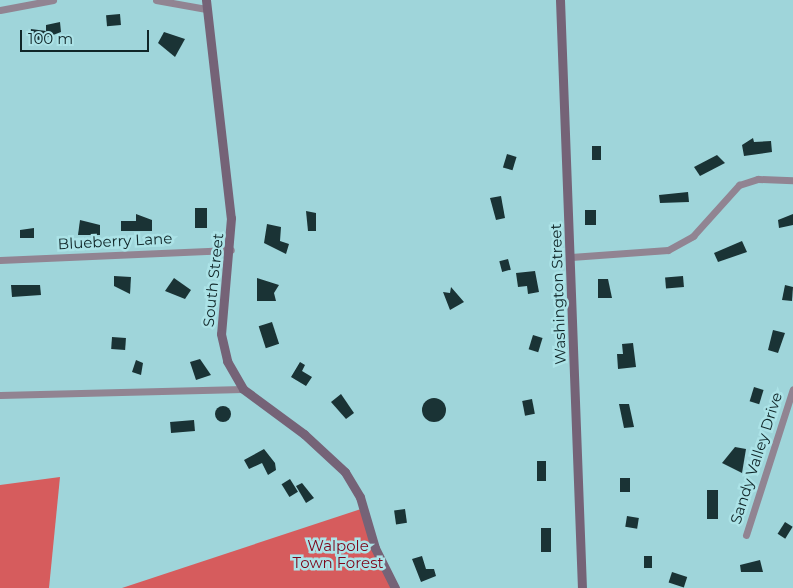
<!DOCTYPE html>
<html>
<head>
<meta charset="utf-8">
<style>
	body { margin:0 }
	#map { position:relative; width:793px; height:588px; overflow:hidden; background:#9fd5da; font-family:Montserrat,sans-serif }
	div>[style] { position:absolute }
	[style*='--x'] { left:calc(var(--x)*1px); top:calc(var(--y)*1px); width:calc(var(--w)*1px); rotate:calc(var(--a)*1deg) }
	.forest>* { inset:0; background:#d65c5d }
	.building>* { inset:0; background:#1a3335; transform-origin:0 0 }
	.round { border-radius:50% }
	.street>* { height:7px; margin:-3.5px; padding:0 3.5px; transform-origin:3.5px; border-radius:3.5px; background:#918492 }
	.secondary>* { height:9px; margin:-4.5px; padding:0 4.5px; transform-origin:4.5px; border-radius:4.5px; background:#756377 }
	span { translate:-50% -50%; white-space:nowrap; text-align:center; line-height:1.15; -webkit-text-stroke:5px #ace3e7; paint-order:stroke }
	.street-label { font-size:15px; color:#102628 }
	.park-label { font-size:15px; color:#7e061a }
	.scale { position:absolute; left:20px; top:30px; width:129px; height:22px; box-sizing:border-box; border:2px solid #102628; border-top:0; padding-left:6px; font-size:15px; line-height:18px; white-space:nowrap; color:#102628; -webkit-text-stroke:4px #ace3e7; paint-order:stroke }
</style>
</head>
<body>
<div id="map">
	<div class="forest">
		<div style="clip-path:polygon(60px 477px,49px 588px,0 588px,0 485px)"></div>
		<div style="clip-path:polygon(364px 508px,395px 588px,122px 588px)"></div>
	</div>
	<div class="building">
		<div style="left:120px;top:14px;width:11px;height:14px;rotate:85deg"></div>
		<div style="clip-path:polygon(60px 22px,61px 32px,40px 40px,29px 39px,31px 29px,46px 31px,46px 25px)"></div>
		<div style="clip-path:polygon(164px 32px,185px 39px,175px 57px,158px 43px)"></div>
		<div style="clip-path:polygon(753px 138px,754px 142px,771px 141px,772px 152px,744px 156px,742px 145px)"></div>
		<div style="left:592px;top:146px;width:9px;height:14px"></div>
		<div style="left:507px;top:154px;width:10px;height:14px;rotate:17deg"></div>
		<div style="clip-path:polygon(717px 155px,725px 163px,700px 176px,694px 167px)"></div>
		<div style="clip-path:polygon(688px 192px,689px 202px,660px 203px,659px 195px)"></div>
		<div style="clip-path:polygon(501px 196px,505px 218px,496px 220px,490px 198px)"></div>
		<div style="left:195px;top:208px;width:12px;height:20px"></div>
		<div style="left:585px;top:210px;width:11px;height:15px"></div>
		<div style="clip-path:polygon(306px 211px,316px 213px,316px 231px,308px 231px)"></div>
		<div style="clip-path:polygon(136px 214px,152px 220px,152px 231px,121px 231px,121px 221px,136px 221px)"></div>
		<div style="clip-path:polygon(793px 214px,793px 225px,779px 228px,778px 220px)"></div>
		<div style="clip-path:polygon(80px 220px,100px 225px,100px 235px,78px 235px)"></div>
		<div style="clip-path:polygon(267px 224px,281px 227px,280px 241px,289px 244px,286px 254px,264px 243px)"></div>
		<div style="clip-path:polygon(34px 228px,34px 238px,20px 238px,20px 230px)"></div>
		<div style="clip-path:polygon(742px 241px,747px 252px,718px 262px,714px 253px)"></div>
		<div style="left:508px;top:259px;width:11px;height:9px;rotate:75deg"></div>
		<div style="clip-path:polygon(535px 271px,539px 292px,528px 294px,527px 286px,518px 287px,516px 273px)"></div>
		<div style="clip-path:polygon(114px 276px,131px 277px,130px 294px,114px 286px)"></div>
		<div style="left:683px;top:276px;width:11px;height:18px;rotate:85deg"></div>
		<div style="clip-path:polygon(174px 278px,191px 290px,185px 299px,165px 291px)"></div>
		<div style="clip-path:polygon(257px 278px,279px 285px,274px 293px,276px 301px,257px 301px)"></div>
		<div style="clip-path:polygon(598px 279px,608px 279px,612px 298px,598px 298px)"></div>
		<div style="clip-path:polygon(11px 285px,40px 285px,41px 295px,12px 297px)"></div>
		<div style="clip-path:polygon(785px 285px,793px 287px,792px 301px,782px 300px)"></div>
		<div style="clip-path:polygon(451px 287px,464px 302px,450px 310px,443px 292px,450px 293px)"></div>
		<div style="left:272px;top:322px;width:23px;height:14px;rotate:72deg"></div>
		<div style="clip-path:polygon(773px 330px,785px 333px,778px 353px,768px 350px)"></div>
		<div style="left:533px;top:335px;width:10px;height:15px;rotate:17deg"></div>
		<div style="left:112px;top:337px;width:14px;height:12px;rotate:4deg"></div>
		<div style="clip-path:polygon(633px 343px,636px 367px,618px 369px,617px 354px,623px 354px,622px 344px)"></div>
		<div style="clip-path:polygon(200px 359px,211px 375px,196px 380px,190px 362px)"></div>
		<div style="clip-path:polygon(136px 360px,143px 363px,141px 375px,132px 372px)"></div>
		<div style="clip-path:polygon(300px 362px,305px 365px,302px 371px,312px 377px,306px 386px,291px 377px)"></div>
		<div style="left:754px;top:387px;width:10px;height:15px;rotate:17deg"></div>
		<div style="clip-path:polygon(341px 394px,354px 413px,346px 419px,331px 402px)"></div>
		<div class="round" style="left:422px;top:398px;width:24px;height:24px"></div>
		<div style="left:532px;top:399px;width:15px;height:10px;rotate:79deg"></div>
		<div style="clip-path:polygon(619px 404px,629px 404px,634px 427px,624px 428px)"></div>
		<div class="round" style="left:215px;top:406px;width:16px;height:16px"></div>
		<div style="left:194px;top:420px;width:11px;height:24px;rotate:85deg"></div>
		<div style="clip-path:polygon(735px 447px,746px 449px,742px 473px,722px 463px)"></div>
		<div style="clip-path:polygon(264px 449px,275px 463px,276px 470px,268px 475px,262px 463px,249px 469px,244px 460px)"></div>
		<div style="left:537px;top:461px;width:9px;height:20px"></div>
		<div style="left:620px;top:478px;width:10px;height:14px"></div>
		<div style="left:290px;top:479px;width:15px;height:10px;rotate:58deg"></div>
		<div style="clip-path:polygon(302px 483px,314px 498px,306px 503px,296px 486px)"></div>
		<div style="left:707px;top:490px;width:11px;height:29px"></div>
		<div style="left:405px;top:509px;width:14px;height:11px;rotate:82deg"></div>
		<div style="left:627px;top:516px;width:12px;height:11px;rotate:9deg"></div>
		<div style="left:785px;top:522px;width:9px;height:14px;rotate:32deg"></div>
		<div style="left:541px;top:528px;width:10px;height:24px"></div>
		<div style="clip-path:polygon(422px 556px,426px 569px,434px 569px,436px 576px,421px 582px,412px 559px)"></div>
		<div style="left:644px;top:556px;width:8px;height:12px"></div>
		<div style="clip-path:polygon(760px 560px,763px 572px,741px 572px,740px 565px)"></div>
		<div style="left:672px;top:572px;width:16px;height:11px;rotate:18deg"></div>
	</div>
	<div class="street">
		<div style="--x:156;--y:0;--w:51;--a:10.2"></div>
		<div style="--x:0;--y:10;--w:54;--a:-10.7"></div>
		<div style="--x:571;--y:257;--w:97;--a:-4.1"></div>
		<div style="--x:668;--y:250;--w:29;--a:-29"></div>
		<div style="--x:693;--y:236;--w:69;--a:-48"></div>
		<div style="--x:739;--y:185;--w:20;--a:-18"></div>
		<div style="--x:758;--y:179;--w:35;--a:2"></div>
		<div style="--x:0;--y:260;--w:231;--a:-2.5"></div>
		<div style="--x:0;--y:395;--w:243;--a:-1.4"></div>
		<div style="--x:746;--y:535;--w:153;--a:-72.2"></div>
	</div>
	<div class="secondary">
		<div style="--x:206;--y:0;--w:219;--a:83.5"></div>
		<div style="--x:231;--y:218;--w:116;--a:94.9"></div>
		<div style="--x:221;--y:334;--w:28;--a:77"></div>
		<div style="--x:227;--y:361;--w:32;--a:60"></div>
		<div style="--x:243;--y:389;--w:76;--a:36.4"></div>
		<div style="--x:304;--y:434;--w:56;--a:42.8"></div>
		<div style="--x:345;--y:472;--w:29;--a:59"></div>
		<div style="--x:360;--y:497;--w:53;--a:73.6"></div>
		<div style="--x:375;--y:548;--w:45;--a:63.4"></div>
		<div style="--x:560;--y:0;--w:588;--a:87.86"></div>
	</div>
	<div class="street-label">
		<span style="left:115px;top:241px;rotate:-3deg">Blueberry Lane</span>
		<span style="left:213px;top:280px;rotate:-84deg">South Street</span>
		<span style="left:558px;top:294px;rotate:-92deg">Washington Street</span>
		<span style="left:756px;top:458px;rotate:-72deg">Sandy Valley Drive</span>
	</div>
	<div class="park-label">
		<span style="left:338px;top:554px">Walpole<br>Town Forest</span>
	</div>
	<div class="scale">100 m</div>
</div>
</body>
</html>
